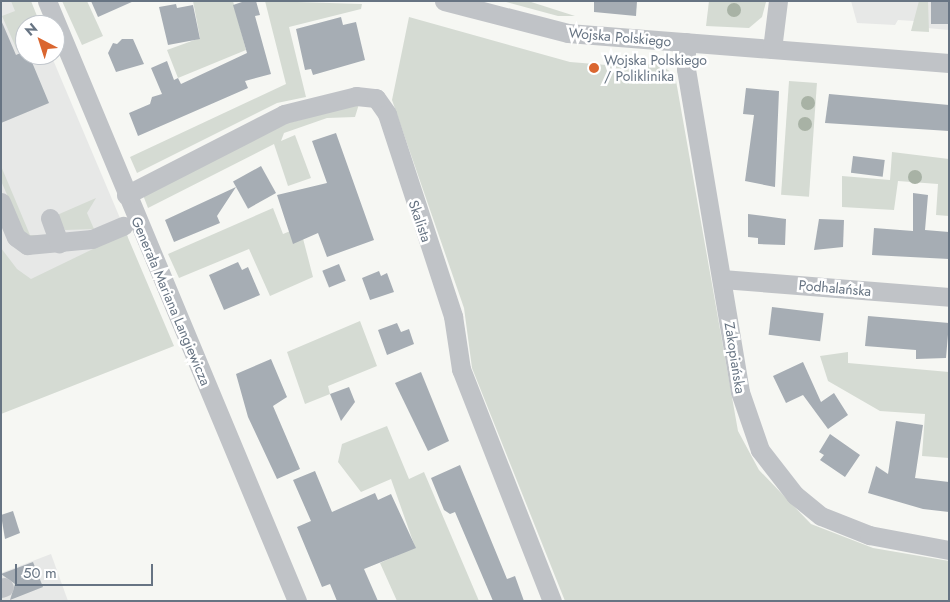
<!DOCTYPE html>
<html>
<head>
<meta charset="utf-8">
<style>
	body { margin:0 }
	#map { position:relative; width:950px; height:602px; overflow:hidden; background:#f6f7f3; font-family:Jost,sans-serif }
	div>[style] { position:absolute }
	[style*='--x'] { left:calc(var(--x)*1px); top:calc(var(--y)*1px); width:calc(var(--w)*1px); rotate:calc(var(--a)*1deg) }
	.built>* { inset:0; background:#e7e8e7 }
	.green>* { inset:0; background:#d5dbd3; transform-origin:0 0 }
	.building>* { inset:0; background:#a6adb4; transform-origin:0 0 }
	.minor>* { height:19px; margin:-9.5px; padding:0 9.5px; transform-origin:9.5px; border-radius:9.5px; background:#c0c3c7 }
	.trees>* { width:14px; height:14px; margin:-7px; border-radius:50%; background:#a8b2a5 }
	.dots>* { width:14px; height:14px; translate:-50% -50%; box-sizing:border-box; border:2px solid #fff; border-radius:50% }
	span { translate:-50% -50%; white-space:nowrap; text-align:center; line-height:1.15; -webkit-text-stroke:5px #fff; paint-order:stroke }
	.street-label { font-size:14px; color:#677483 }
	.poi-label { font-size:14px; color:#677483 }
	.left { translate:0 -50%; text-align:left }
	.frame { position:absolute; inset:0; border:2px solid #677483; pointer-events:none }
	.north { position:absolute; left:15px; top:15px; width:50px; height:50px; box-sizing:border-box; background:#fff; border:1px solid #c2c7cd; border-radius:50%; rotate:320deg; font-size:14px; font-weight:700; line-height:20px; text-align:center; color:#677483 }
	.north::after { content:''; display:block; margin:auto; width:18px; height:22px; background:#da6630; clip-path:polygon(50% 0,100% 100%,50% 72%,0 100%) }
	.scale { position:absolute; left:15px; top:564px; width:138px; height:22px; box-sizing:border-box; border:2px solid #677483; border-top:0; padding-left:6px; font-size:15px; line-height:18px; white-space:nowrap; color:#677483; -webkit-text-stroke:4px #fff; paint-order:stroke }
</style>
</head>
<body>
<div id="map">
	<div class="built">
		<div style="clip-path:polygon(1px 1px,29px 1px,38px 25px,25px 25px,25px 55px,51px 55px,128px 237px,11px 300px,1px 277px)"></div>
		<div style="clip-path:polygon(851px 1px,949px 1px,949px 30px,916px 27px,914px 21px,898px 20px,895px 25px,857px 23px)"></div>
		<div style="clip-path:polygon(51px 554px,68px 601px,1px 601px,1px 573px)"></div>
	</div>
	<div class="green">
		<div style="clip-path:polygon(11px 1px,31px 1px,37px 16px,21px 24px,25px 47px,17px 50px,2px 16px,15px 11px)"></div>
		<div style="clip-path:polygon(62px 1px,87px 1px,103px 36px,82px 45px)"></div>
		<div style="clip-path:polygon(193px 1px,233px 1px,246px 50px,178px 78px,167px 50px,200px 38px)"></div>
		<div style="clip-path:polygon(265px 1px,362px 4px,361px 9px,289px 27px,306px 97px,277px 103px,137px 173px,130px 157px,286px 84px)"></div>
		<div style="clip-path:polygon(528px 1px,575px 16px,558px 16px,506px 2px)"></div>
		<div style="clip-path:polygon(709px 1px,766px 1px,766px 2px,762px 17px,749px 28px,706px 26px)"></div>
		<div style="clip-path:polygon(919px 1px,928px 1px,929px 32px,911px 31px)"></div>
		<div style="clip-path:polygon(409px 17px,570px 62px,631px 67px,658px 63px,675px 75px,738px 431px,759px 470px,811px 524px,873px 548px,949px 561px,949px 601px,565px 601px,472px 368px,464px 308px,392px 100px)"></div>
		<div style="left:789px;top:81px;width:28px;height:114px;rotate:4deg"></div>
		<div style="clip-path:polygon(359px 104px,355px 117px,327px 118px,284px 133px,281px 141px,295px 135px,311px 178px,288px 186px,274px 144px,148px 208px,143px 195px,231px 149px,288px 123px)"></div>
		<div style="clip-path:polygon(892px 152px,949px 159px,949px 216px,936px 215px,938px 184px,898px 181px,894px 210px,842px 207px,842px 176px,890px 180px)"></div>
		<div style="clip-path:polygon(1px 166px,30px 235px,41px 235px,31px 237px,23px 231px,1px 181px)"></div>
		<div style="clip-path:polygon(96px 198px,87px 213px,94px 229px,65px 230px,57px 215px)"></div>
		<div style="clip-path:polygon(273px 208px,283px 234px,300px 227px,313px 277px,270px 296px,249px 249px,179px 278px,168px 254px)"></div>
		<div style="clip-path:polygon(126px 233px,174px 346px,1px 414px,1px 248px,17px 269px,31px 279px)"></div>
		<div style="clip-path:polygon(360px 321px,377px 366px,328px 386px,330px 394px,305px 404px,287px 352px)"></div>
		<div style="clip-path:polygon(848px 352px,848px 363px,949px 372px,949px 458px,922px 456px,925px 414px,880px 411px,828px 381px,820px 356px)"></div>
		<div style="clip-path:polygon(387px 426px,409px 479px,424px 472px,479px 601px,397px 601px,380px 563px,415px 547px,391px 479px,361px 492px,338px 462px,342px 444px)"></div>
	</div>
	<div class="building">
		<div style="clip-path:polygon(91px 1px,134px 1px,98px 17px)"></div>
		<div style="clip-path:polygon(245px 1px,256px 1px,260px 15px,255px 16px,271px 74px,245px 81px,248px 88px,138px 136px,129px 113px,150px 104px,152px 97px,162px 94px,151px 68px,167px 61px,174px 80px,178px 78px,181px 84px,247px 53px,233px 5px)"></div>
		<div style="clip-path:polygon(594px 1px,637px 1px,636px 16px,594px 12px)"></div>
		<div style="left:931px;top:1px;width:18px;height:23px"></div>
		<div style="clip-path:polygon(176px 4px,177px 8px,193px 5px,200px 39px,168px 45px,159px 7px)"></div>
		<div style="clip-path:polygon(341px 17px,343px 25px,356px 22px,365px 60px,313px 75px,311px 69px,305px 70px,296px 29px)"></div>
		<div style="clip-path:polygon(1px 20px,16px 55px,25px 51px,29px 55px,49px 103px,1px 123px)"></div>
		<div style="clip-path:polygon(122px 39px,133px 39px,144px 64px,116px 72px,108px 53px,113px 43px,117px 44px)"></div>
		<div style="clip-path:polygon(746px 88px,779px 91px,775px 187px,745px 181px,754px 115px,743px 114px)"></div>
		<div style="clip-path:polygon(829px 94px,949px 105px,949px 131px,825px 123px)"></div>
		<div style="clip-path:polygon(336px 133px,374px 240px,327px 257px,318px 233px,293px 244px,277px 195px,327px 183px,312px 141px)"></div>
		<div style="left:853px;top:156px;width:32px;height:17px;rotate:7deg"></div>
		<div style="left:261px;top:166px;width:31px;height:32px;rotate:61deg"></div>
		<div style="clip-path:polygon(236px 187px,217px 216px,220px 223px,174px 242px,165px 220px)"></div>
		<div style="clip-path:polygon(913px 193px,928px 195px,925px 230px,949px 232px,949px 259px,872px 255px,874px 228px,913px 231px)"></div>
		<div style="clip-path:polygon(748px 214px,786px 219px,785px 245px,758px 244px,758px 238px,748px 237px)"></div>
		<div style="clip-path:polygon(819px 219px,844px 220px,843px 247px,814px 250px)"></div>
		<div style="clip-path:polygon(238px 262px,242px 270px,248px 267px,260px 295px,224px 310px,209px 275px)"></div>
		<div style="left:339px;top:264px;width:18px;height:18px;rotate:68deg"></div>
		<div style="clip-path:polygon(379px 271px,381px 276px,387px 273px,394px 292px,370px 300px,362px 278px)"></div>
		<div style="left:772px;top:307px;width:52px;height:28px;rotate:7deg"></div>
		<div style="clip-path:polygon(868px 316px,949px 323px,946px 358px,916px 359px,916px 350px,865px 346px)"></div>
		<div style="clip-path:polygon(397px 323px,401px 332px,409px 329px,414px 344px,387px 355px,378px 330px)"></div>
		<div style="clip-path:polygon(271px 359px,287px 397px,273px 406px,300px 469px,277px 479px,248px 417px,236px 374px)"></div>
		<div style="clip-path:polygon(803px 362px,821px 402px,834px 393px,848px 415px,828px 429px,803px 395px,786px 403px,773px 376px)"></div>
		<div style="clip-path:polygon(421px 372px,449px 441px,428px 451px,395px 383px)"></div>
		<div style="clip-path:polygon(349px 387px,355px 402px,341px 421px,330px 394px)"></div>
		<div style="clip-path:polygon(896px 421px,923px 425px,915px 478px,949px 482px,949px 512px,923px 509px,868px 493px,876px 466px,888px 474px)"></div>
		<div style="clip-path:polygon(830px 434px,860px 455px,845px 477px,820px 460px,824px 455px,819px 452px)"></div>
		<div style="clip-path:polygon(460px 465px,507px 579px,515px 576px,524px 601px,493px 601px,455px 512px,450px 514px,444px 510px,431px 478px)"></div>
		<div style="clip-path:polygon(315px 471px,332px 512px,375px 493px,378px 500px,391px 494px,416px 548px,364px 569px,378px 601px,337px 601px,330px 584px,322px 587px,297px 527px,311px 521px,293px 480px)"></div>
		<div style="clip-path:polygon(13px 511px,20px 533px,5px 539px,1px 515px)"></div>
		<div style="clip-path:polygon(33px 562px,43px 587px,10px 600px,15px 584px,1px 574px)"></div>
	</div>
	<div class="minor">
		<div style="--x:47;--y:1;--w:650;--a:67.38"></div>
		<div style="--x:444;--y:1;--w:128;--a:14.5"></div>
		<div style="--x:568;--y:33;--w:382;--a:4.5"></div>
		<div style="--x:686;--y:42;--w:27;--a:90"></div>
		<div style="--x:686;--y:69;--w:327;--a:80.5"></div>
		<div style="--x:740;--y:392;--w:61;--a:71"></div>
		<div style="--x:760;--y:450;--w:57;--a:52.1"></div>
		<div style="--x:795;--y:495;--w:33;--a:39"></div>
		<div style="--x:821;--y:516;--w:52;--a:21.6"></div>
		<div style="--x:869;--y:535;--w:81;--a:10.6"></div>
		<div style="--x:772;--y:49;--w:48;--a:-82.9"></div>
		<div style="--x:126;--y:195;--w:178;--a:-27.1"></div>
		<div style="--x:284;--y:114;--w:74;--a:-14"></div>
		<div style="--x:356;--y:96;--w:20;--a:6"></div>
		<div style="--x:376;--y:98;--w:19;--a:55"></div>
		<div style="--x:387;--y:114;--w:213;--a:71.9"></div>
		<div style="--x:453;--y:316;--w:54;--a:81.4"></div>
		<div style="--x:461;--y:369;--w:249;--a:68.6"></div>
		<div style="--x:1;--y:202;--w:38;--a:67"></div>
		<div style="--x:16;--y:237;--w:14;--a:36"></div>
		<div style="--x:27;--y:245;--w:65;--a:-5.3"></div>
		<div style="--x:92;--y:239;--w:34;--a:-23"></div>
		<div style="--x:50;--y:218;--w:27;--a:70"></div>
		<div style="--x:722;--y:279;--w:228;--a:4.5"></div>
		<div style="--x:1;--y:588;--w:3;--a:-18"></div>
	</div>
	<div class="trees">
		<div style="left:734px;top:10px"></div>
		<div style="left:808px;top:103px"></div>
		<div style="left:805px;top:124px"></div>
		<div style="left:915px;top:177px"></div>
	</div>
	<div class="dots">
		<div style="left:594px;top:68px;background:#da6630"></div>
	</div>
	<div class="street-label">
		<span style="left:620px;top:37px;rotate:5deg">Wojska Polskiego</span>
		<span style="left:420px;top:221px;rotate:71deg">Skalista</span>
		<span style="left:835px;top:288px;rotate:5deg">Podhalańska</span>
		<span style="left:171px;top:301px;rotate:67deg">Generała Mariana Langiewicza</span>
		<span style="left:735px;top:358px;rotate:81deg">Zakopiańska</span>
	</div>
	<div class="poi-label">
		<span class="left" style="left:604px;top:68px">Wojska Polskiego<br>/ Poliklinika</span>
	</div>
	<div class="frame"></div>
	<div class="north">N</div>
	<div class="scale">50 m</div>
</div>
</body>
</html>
